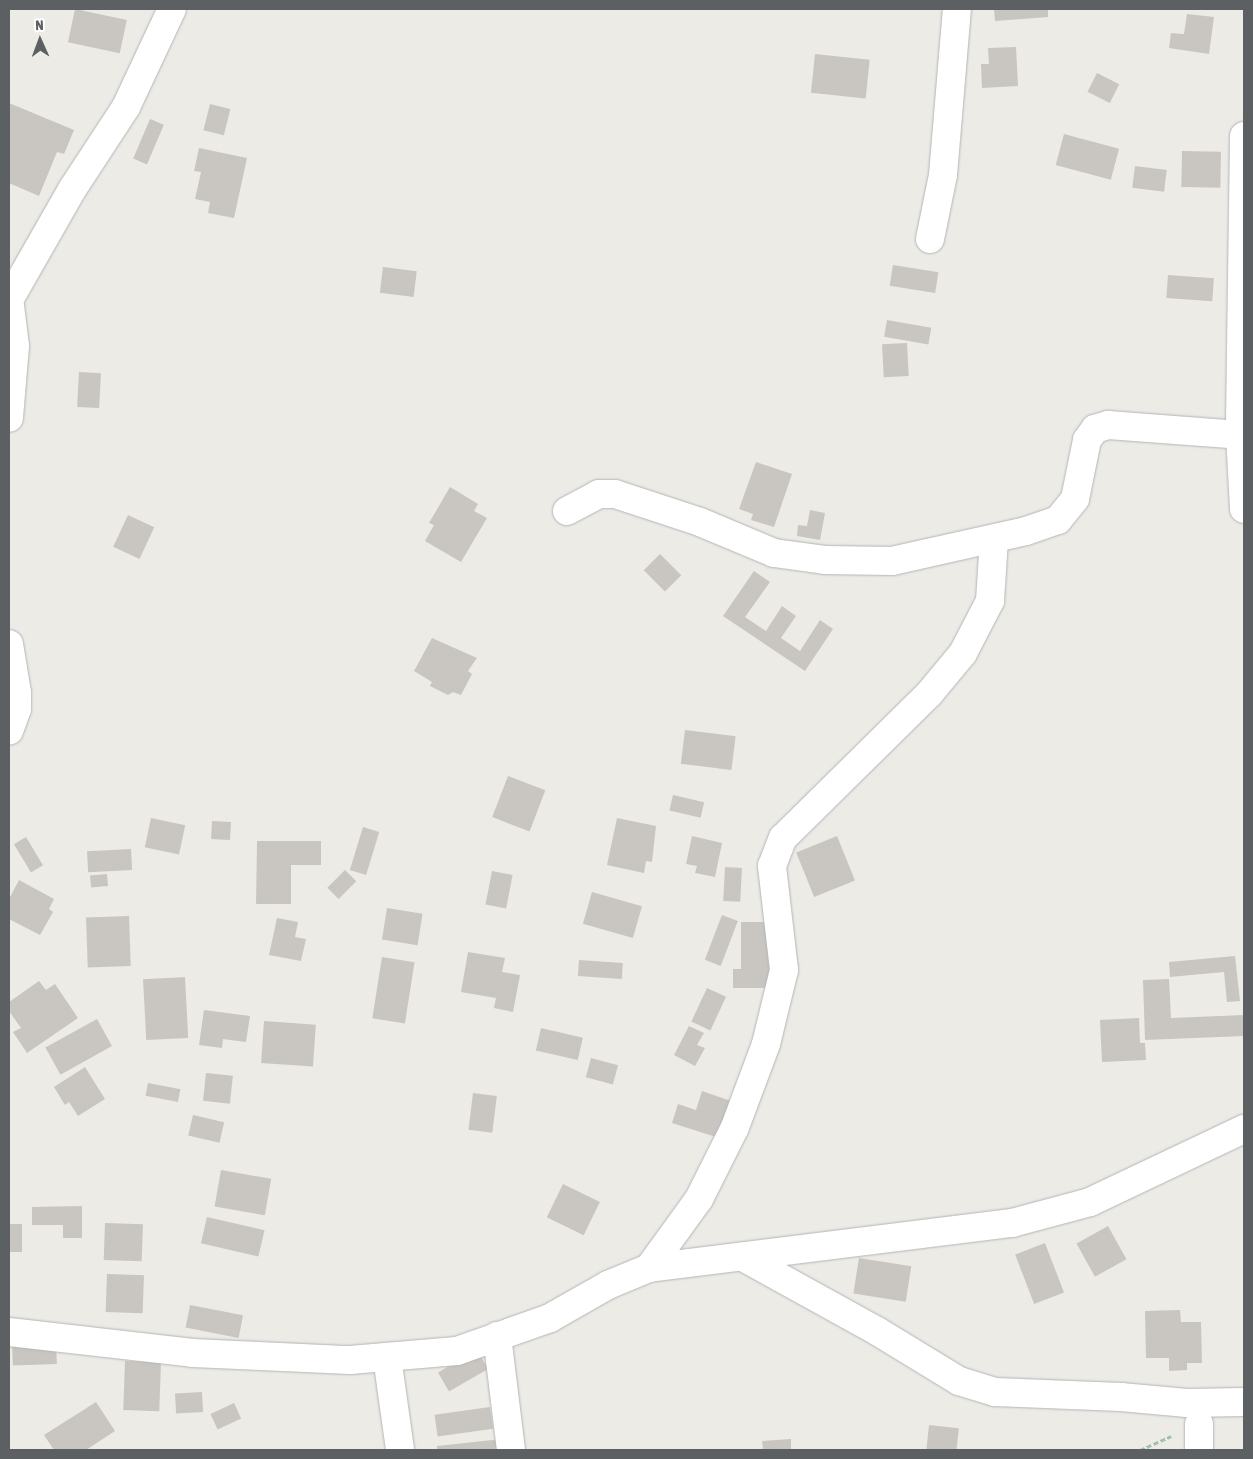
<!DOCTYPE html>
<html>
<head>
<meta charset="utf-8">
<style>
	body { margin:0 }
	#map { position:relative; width:1253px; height:1459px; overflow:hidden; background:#edebe5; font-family:"Asap Condensed",sans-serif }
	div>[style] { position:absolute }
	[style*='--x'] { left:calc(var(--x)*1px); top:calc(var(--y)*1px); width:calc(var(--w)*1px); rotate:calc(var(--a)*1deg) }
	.building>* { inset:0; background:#c9c6c1; transform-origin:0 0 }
	.path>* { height:3px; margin-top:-1.5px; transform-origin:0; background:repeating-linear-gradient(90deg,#9fc1a9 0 5px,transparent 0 7.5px) }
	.roads { filter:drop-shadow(0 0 1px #b2b5b8) drop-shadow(0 0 1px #b2b5b8) }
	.minor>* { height:28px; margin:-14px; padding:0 14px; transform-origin:14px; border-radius:14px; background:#fff }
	span { translate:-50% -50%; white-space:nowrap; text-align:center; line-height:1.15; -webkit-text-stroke:4px #fff; paint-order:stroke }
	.frame { position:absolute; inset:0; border:10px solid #5d6063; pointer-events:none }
	.north { position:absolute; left:15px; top:15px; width:50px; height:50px; -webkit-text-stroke:4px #fff; paint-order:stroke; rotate:358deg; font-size:14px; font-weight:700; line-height:20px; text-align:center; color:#5d6063 }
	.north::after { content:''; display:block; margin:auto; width:18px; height:22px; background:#5d6063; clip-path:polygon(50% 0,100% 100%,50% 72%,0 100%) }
</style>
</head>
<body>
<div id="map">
	<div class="building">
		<div style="left:75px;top:9px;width:53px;height:34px;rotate:12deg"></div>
		<div style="clip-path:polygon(994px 9px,1048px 9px,1048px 17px,995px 21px)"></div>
		<div style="clip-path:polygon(1187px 14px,1214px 17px,1209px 54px,1169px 48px,1171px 33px,1184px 34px)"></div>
		<div style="clip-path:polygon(1016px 47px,1018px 86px,982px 88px,981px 64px,989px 64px,988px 48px)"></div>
		<div style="left:815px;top:54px;width:55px;height:39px;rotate:6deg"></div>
		<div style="left:1097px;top:73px;width:25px;height:21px;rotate:27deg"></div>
		<div style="clip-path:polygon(9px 103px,74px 130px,64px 154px,57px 152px,39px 196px,9px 183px)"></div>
		<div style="left:210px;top:104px;width:21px;height:27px;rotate:14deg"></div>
		<div style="left:150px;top:119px;width:15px;height:43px;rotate:23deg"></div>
		<div style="left:1064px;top:134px;width:57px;height:32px;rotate:15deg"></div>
		<div style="clip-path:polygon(199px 148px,247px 158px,234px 218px,208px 213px,210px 202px,195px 199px,201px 172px,194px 171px)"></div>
		<div style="left:1182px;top:151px;width:39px;height:36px;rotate:1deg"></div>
		<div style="left:1135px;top:166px;width:32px;height:22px;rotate:7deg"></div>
		<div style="left:893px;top:265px;width:46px;height:21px;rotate:9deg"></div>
		<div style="left:383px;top:267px;width:34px;height:26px;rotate:7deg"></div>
		<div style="left:1168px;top:275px;width:46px;height:23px;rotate:4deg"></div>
		<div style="left:887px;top:320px;width:45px;height:17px;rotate:10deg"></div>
		<div style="left:907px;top:343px;width:33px;height:25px;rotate:87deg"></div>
		<div style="left:79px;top:372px;width:22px;height:35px;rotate:3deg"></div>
		<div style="clip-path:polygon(756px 462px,792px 474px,774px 527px,751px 520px,753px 514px,739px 509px)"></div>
		<div style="clip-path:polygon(450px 487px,478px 504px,474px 511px,487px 518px,461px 562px,425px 541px,434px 525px,429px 523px)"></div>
		<div style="clip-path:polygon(810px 510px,825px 513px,820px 540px,797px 536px,798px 525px,807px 526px)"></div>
		<div style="left:128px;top:515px;width:29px;height:35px;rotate:25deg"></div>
		<div style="left:660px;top:554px;width:30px;height:23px;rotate:45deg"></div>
		<div style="clip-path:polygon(754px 571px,770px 582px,745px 617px,766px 631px,782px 606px,796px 616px,781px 638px,800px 651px,820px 620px,833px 629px,805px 671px,723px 616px)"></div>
		<div style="clip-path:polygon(432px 638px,477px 658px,468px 671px,472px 674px,461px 695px,453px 692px,448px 695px,430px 686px,432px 682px,414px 671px)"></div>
		<div style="left:685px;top:730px;width:51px;height:34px;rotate:7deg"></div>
		<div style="left:508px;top:776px;width:40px;height:44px;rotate:21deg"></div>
		<div style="left:673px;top:795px;width:32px;height:16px;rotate:13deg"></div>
		<div style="left:151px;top:818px;width:35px;height:30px;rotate:12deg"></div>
		<div style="clip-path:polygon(617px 818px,656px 826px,652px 862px,646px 861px,644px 873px,607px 865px)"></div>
		<div style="left:212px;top:821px;width:19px;height:18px;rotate:3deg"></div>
		<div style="left:363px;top:827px;width:17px;height:45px;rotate:17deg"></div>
		<div style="clip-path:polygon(692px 836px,722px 843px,715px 877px,695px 873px,697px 866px,686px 864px)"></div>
		<div style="left:837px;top:836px;width:48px;height:44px;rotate:68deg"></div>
		<div style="left:26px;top:837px;width:33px;height:14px;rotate:59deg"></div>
		<div style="clip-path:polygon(257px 841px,321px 841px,321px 865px,291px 865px,291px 904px,256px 904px)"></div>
		<div style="left:131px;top:849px;width:21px;height:44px;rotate:87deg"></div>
		<div style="left:725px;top:867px;width:17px;height:34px;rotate:3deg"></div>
		<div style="left:345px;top:870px;width:16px;height:25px;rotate:45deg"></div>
		<div style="left:492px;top:871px;width:21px;height:34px;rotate:11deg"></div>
		<div style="left:107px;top:874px;width:12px;height:17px;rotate:85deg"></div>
		<div style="clip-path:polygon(19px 880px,54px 899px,49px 909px,53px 912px,40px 935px,9px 919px,9px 899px)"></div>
		<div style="left:592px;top:892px;width:52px;height:33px;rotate:16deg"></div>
		<div style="left:387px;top:908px;width:36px;height:32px;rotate:9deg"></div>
		<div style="left:722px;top:915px;width:17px;height:48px;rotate:21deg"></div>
		<div style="left:129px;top:916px;width:50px;height:43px;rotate:88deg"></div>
		<div style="clip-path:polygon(277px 918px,298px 922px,295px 937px,306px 939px,301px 961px,269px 955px)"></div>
		<div style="clip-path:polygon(741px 922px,773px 922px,773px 988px,733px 988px,733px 969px,741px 969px)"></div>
		<div style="clip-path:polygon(468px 952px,505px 958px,502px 972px,520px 975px,513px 1012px,494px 1008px,496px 998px,461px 992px)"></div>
		<div style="clip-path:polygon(1235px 956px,1240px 1001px,1227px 1002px,1224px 972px,1170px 977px,1169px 962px)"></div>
		<div style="left:382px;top:957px;width:33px;height:62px;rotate:9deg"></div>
		<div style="left:579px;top:960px;width:44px;height:16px;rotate:4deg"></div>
		<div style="left:185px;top:977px;width:61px;height:42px;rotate:87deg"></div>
		<div style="clip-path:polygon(1169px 979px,1171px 1018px,1244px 1015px,1244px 1036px,1145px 1040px,1143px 980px)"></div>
		<div style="clip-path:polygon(39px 981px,46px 990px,55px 984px,78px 1018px,27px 1053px,13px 1032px,21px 1028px,9px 1011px,9px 1002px)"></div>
		<div style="left:707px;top:988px;width:21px;height:37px;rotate:25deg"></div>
		<div style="clip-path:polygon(204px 1010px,250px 1016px,246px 1042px,223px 1039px,222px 1048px,199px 1045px)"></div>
		<div style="clip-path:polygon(1139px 1018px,1140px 1043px,1145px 1043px,1146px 1060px,1102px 1062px,1100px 1020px)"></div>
		<div style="left:97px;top:1019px;width:31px;height:59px;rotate:61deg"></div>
		<div style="left:264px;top:1021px;width:52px;height:42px;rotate:4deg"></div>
		<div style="clip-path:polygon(689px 1026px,704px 1033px,697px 1045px,705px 1048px,695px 1066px,674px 1055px)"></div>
		<div style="left:541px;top:1028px;width:43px;height:23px;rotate:13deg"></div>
		<div style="left:591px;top:1058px;width:28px;height:20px;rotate:15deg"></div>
		<div style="clip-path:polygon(85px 1067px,105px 1099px,78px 1116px,69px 1102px,65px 1105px,54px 1087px)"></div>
		<div style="left:206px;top:1073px;width:27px;height:28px;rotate:6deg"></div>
		<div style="left:148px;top:1083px;width:33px;height:13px;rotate:11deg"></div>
		<div style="clip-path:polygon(702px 1091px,731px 1101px,719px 1138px,672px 1123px,678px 1104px,696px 1110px)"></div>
		<div style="left:473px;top:1093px;width:24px;height:37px;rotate:7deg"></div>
		<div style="left:193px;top:1115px;width:32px;height:21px;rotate:13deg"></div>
		<div style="left:221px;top:1170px;width:51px;height:37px;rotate:10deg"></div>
		<div style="left:563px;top:1184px;width:41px;height:37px;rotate:26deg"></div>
		<div style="clip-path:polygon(82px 1206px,82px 1238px,63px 1238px,63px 1225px,32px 1225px,32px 1207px)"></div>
		<div style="left:207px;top:1217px;width:59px;height:27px;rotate:13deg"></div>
		<div style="left:105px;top:1223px;width:38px;height:37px;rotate:2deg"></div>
		<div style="left:9px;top:1224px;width:13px;height:28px"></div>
		<div style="left:1108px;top:1226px;width:38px;height:36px;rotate:61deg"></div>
		<div style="left:1045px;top:1243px;width:53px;height:32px;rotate:69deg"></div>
		<div style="left:859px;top:1258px;width:53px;height:36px;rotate:9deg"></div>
		<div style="left:107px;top:1274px;width:37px;height:38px;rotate:2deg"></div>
		<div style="left:190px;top:1305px;width:54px;height:23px;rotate:11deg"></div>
		<div style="clip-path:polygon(1180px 1310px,1181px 1322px,1201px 1322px,1202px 1363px,1187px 1363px,1187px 1370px,1169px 1371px,1169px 1358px,1146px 1358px,1145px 1311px)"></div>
		<div style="left:56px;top:1341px;width:23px;height:44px;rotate:88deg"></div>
		<div style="left:477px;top:1350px;width:22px;height:45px;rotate:60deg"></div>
		<div style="left:125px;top:1361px;width:36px;height:49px;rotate:2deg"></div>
		<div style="left:202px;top:1392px;width:20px;height:27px;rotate:87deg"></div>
		<div style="clip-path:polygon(96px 1402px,115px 1431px,86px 1450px,54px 1450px,44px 1435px)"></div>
		<div style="left:234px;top:1403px;width:17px;height:26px;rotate:65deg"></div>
		<div style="left:490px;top:1407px;width:22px;height:56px;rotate:82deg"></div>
		<div style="left:929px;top:1425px;width:30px;height:25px;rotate:6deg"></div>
		<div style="clip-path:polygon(502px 1439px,503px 1450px,437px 1450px,437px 1446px)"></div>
		<div style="clip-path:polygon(791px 1439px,791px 1450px,763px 1450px,762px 1441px)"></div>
	</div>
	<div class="path">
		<div style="--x:1140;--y:1450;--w:34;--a:-24"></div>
	</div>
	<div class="roads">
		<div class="minor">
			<div style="--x:1244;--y:136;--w:299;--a:90.8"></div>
			<div style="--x:1240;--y:435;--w:74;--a:86.9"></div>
			<div style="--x:930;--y:239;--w:65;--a:-78.5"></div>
			<div style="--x:943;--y:175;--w:167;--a:-85.2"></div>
			<div style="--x:9;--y:298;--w:48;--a:82.9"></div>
			<div style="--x:15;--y:346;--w:72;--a:94.8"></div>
			<div style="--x:9;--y:300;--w:129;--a:-60.3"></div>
			<div style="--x:73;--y:188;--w:97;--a:-56.8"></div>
			<div style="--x:126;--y:107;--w:108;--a:-64.9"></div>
			<div style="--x:567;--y:511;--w:36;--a:-28"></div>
			<div style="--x:599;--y:494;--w:16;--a:0"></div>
			<div style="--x:615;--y:494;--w:89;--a:18.2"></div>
			<div style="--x:700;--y:522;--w:80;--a:22.7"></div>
			<div style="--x:774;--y:553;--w:51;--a:7.8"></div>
			<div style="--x:825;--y:560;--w:67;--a:0.9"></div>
			<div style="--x:892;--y:561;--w:137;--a:-12.6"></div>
			<div style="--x:1026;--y:531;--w:34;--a:-19"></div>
			<div style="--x:1058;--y:520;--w:27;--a:-51"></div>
			<div style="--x:1075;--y:499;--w:60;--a:-78.5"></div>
			<div style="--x:1087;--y:440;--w:14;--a:-54"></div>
			<div style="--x:1095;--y:429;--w:14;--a:-17"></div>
			<div style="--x:1108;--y:425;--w:132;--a:4.3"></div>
			<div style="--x:9;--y:644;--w:50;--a:80.7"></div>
			<div style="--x:17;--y:693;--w:16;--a:90"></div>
			<div style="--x:17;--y:709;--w:23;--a:110"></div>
			<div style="--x:743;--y:1257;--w:153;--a:28.9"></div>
			<div style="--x:877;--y:1331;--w:96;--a:31.4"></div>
			<div style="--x:959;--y:1381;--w:38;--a:17"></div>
			<div style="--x:995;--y:1392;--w:126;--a:2.3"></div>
			<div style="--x:1121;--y:1397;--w:66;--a:5.2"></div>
			<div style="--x:1187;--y:1403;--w:57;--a:-1"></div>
			<div style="--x:649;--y:1268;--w:85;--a:-54.1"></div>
			<div style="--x:699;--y:1199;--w:80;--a:-63.4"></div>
			<div style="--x:735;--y:1127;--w:89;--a:-69.5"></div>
			<div style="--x:766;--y:1044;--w:76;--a:-76.3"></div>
			<div style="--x:784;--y:970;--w:105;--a:-96.6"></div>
			<div style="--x:772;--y:866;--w:30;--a:-69"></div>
			<div style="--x:783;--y:838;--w:205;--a:-44.6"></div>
			<div style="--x:929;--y:694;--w:53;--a:-50.3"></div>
			<div style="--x:963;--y:653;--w:59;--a:-62.6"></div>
			<div style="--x:990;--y:601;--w:62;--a:-86.3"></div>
			<div style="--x:9;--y:1332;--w:185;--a:6.5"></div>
			<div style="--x:193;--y:1353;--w:157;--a:2.6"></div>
			<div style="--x:350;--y:1360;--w:107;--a:-4.8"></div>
			<div style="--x:457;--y:1351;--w:99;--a:-19.5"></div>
			<div style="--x:550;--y:1318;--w:67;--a:-29.6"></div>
			<div style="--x:608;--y:1285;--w:44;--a:-22.5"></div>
			<div style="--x:649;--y:1268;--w:366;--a:-7.1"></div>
			<div style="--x:1012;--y:1223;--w:81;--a:-15.1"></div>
			<div style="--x:1090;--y:1202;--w:170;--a:-25.4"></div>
			<div style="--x:497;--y:1336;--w:115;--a:83"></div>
			<div style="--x:387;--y:1357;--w:94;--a:82"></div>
			<div style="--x:1199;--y:1424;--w:26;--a:90"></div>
		</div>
	</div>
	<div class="frame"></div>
	<div class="north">N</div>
</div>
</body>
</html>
